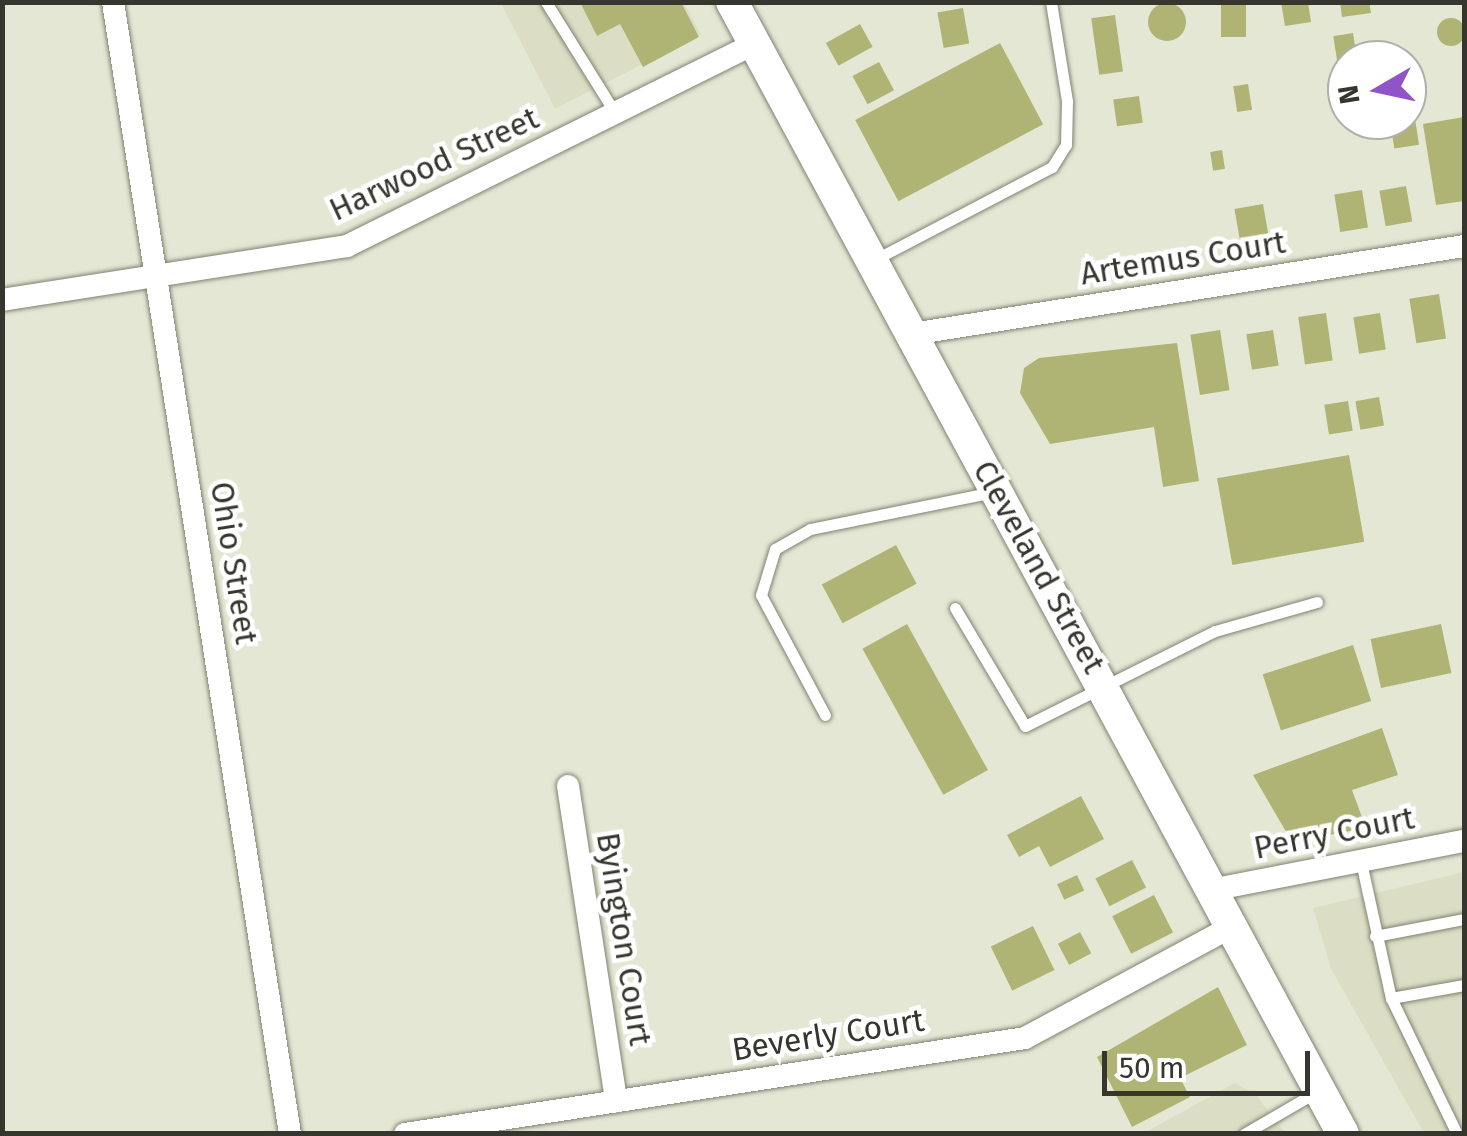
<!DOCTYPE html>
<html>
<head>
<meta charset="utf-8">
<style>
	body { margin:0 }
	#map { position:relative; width:1467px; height:1136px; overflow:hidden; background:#e5e7d5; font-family:"Fira Sans",sans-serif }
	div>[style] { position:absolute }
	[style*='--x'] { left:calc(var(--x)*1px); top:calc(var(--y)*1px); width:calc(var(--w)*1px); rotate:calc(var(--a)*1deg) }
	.built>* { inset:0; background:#dbdec4 }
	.building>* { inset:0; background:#afb474; transform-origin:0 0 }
	.round { border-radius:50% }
	.roads { filter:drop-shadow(0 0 2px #818272) drop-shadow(0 0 2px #818272) }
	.lane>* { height:11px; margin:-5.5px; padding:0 5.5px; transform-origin:5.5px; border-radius:5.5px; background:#fff }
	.street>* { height:22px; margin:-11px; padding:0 11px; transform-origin:11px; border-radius:11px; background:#fff }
	.secondary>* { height:32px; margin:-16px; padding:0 16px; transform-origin:16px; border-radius:16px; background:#fff }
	span { translate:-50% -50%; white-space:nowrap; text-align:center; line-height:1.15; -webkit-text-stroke:9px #fff; paint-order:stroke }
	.street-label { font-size:32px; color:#36362f }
	.frame { position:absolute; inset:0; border:5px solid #36362f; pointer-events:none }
	.north { position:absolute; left:1327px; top:40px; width:100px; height:100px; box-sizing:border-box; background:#fff; border:2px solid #afafac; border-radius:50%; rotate:261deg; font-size:28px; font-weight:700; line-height:40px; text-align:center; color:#36362f }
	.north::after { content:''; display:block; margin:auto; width:35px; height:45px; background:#9054ca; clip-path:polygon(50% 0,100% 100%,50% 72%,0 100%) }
	.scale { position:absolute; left:1102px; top:1051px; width:208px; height:45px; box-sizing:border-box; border:5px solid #36362f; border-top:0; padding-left:12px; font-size:30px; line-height:35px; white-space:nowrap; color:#36362f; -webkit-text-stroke:8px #fff; paint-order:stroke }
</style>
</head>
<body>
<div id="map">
	<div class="built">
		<div style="clip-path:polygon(501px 3px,684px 3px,701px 34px,555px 109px)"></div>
		<div style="clip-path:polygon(1464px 872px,1464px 1133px,1424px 1133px,1331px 969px,1313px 908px)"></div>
		<div style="clip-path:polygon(1235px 1083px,1256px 1095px,1285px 1133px,1142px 1134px)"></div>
	</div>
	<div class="building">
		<div style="clip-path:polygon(580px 2px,681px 2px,699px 37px,643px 67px,620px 24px,597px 36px)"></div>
		<div style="left:1221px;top:2px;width:25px;height:35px"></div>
		<div style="clip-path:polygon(1281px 2px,1308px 2px,1311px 22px,1285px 26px)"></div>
		<div style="clip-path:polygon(1340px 2px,1369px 2px,1371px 13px,1342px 17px)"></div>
		<div class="round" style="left:1148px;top:3px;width:38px;height:38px"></div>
		<div style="left:963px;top:8px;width:36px;height:26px;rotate:80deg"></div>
		<div style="left:1115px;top:15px;width:57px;height:24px;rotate:82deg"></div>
		<div class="round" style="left:1437px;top:18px;width:28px;height:28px"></div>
		<div style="left:860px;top:24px;width:26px;height:39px;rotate:61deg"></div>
		<div style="left:1353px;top:33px;width:26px;height:20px;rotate:81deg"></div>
		<div style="left:1000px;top:43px;width:92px;height:164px;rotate:62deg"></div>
		<div style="left:879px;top:62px;width:32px;height:30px;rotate:62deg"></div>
		<div style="left:1248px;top:84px;width:26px;height:15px;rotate:81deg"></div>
		<div style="left:1139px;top:96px;width:27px;height:26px;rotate:82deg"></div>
		<div style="clip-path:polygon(1464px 117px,1464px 201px,1436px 205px,1423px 124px)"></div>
		<div style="left:1415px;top:119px;width:26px;height:25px;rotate:81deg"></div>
		<div style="left:1222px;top:150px;width:19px;height:12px;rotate:81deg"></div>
		<div style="left:1406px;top:186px;width:36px;height:27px;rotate:80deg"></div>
		<div style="left:1362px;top:190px;width:38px;height:28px;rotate:81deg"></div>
		<div style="left:1263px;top:204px;width:42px;height:29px;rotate:80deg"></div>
		<div style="left:1439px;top:294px;width:45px;height:30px;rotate:81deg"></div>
		<div style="left:1326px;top:313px;width:48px;height:28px;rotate:82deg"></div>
		<div style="left:1380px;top:313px;width:37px;height:27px;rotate:81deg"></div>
		<div style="left:1220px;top:330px;width:61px;height:30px;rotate:81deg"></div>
		<div style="left:1273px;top:330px;width:36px;height:27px;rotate:81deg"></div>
		<div style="clip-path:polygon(1177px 343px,1199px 481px,1163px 487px,1154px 427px,1050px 444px,1020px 393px,1024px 368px,1039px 358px)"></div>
		<div style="left:1379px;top:397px;width:29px;height:24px;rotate:80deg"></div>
		<div style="left:1348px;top:401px;width:30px;height:24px;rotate:81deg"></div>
		<div style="left:1349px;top:455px;width:88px;height:134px;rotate:80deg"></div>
		<div style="left:896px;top:545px;width:44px;height:84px;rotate:62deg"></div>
		<div style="left:907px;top:624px;width:167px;height:51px;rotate:61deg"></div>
		<div style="left:1441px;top:624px;width:50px;height:72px;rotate:78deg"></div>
		<div style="left:1353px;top:645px;width:59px;height:95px;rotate:72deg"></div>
		<div style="clip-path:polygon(1382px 728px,1398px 775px,1352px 790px,1366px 828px,1292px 842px,1253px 775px)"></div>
		<div style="clip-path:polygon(1081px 796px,1104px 839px,1050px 867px,1039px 846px,1019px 857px,1007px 835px)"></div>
		<div style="left:1132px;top:860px;width:31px;height:41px;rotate:63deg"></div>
		<div style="left:1077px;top:875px;width:17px;height:22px;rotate:65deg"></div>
		<div style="left:1154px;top:895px;width:42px;height:47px;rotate:63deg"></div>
		<div style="left:1033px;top:926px;width:49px;height:47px;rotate:64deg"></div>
		<div style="left:1080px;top:932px;width:24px;height:25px;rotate:62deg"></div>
		<div style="clip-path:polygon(1218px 987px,1247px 1045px,1180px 1078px,1190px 1097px,1132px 1127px,1097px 1057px)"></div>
	</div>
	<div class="roads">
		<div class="lane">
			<div style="--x:546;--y:2;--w:131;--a:58.1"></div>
			<div style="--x:874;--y:260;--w:201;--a:-27.6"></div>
			<div style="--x:1052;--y:167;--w:26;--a:-58"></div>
			<div style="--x:1066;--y:145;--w:44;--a:-88.7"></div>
			<div style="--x:1067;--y:101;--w:100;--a:-99.2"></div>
			<div style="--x:955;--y:608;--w:137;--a:59.3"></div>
			<div style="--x:1025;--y:726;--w:212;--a:-26.6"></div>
			<div style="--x:1215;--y:631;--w:106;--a:-15.9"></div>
			<div style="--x:825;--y:715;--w:136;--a:-118.1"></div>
			<div style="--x:761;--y:595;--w:48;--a:-73.1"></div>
			<div style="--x:775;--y:549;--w:40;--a:-29.7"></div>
			<div style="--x:810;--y:529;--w:188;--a:-11.4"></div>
			<div style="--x:1361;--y:862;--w:139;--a:77.6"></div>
			<div style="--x:1391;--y:998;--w:151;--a:64.1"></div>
			<div style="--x:1375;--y:936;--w:91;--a:-10.8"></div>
			<div style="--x:1391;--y:998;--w:74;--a:-10.1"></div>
			<div style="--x:1244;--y:1134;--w:86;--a:-30.2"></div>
		</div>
		<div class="street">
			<div style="--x:113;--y:2;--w:1146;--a:81.11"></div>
			<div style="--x:2;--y:300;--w:349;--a:-8.9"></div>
			<div style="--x:347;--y:246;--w:454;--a:-26.4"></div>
			<div style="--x:912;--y:334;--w:559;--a:-9.06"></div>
			<div style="--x:568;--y:786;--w:319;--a:81.3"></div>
			<div style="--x:1216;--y:889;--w:253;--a:-11"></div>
			<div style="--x:405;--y:1134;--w:627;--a:-8.8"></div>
			<div style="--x:1025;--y:1038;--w:238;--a:-28.3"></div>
		</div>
		<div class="secondary">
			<div style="--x:732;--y:2;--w:1286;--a:61.64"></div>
		</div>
	</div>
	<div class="street-label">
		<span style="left:434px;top:164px;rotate:-25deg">Harwood Street</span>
		<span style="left:1183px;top:258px;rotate:-9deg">Artemus Court</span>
		<span style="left:234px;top:563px;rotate:81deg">Ohio Street</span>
		<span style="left:1039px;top:567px;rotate:61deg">Cleveland Street</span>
		<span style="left:1334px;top:833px;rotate:-11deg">Perry Court</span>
		<span style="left:624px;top:939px;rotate:81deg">Byington Court</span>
		<span style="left:828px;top:1035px;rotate:-9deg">Beverly Court</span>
	</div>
	<div class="frame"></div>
	<div class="north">N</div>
	<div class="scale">50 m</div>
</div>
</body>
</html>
